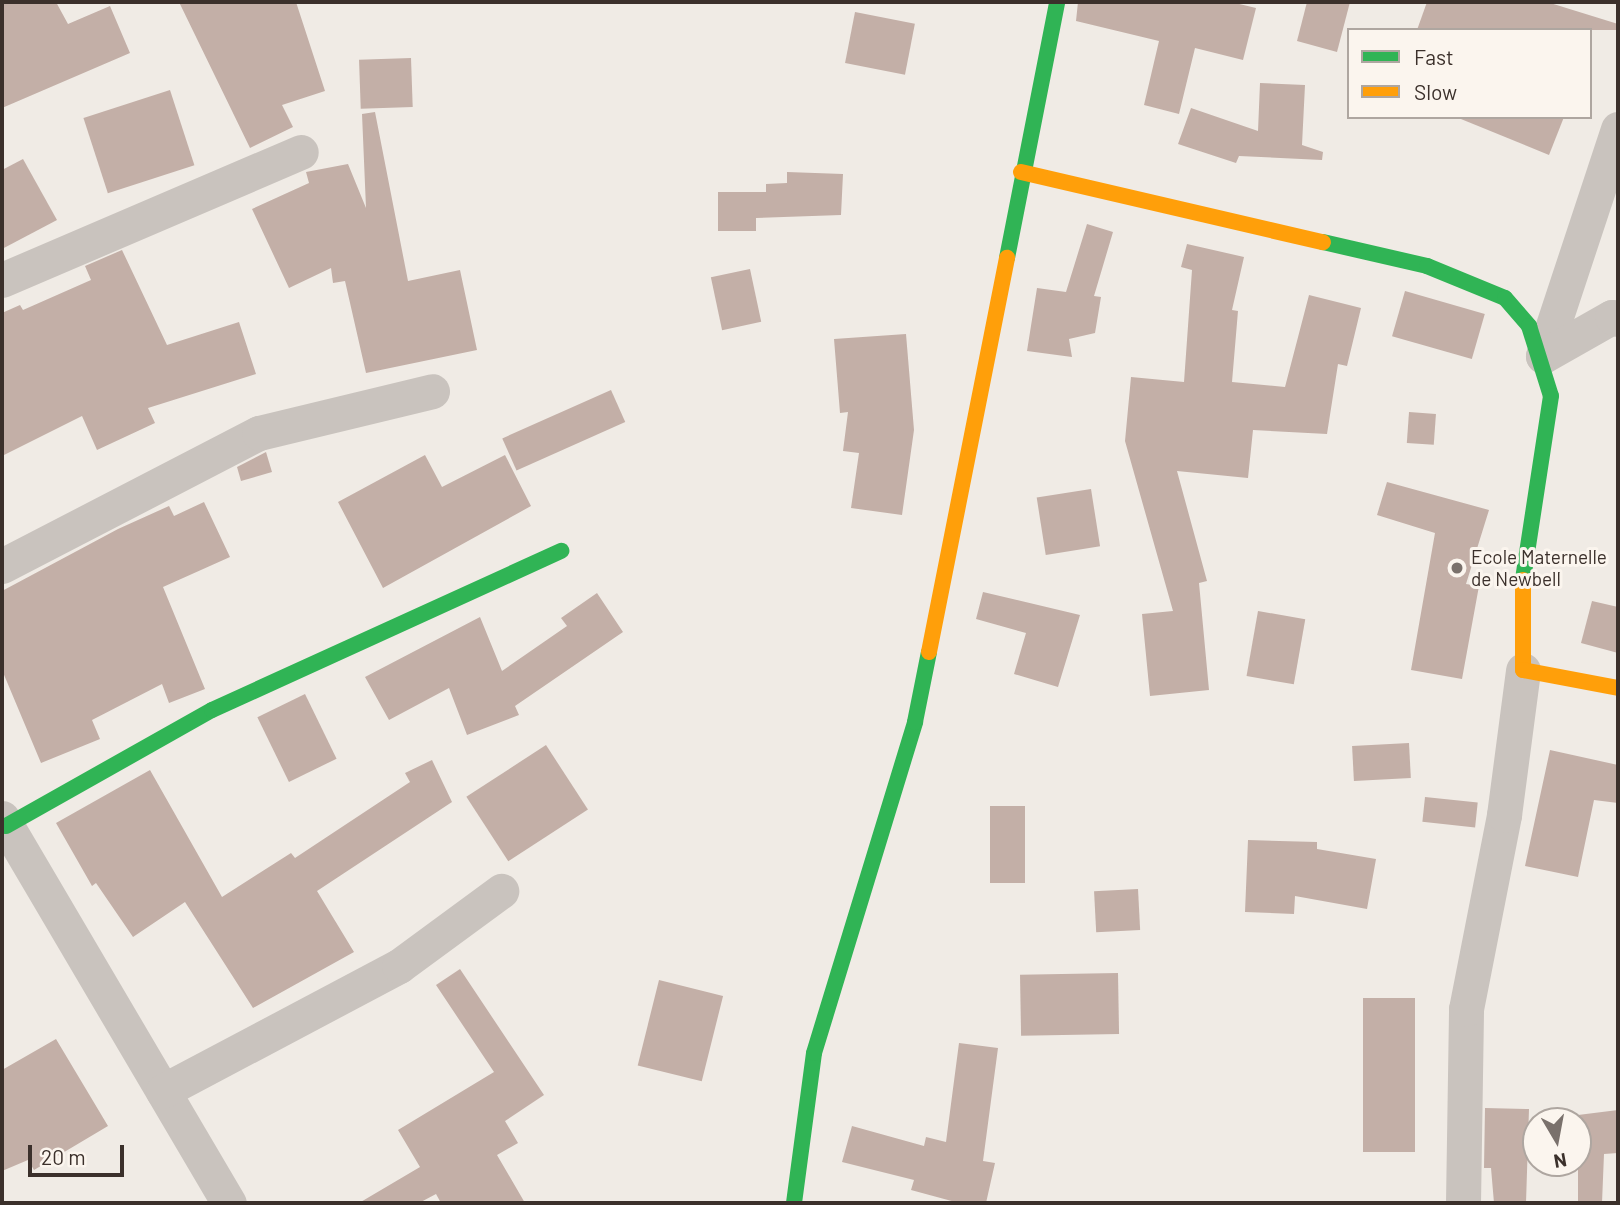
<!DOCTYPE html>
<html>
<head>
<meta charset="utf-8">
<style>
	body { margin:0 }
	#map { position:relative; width:1620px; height:1205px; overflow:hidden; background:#f0ebe5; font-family:Barlow,sans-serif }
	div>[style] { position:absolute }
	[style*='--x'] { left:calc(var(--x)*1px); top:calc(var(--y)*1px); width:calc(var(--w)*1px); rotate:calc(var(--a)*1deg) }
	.building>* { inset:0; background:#c3afa7; transform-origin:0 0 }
	.street>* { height:35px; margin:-17.5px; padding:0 17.5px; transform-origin:17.5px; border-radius:17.5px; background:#c9c3be }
	.fast>* { height:16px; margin:-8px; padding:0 8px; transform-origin:8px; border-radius:8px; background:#30b455 }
	.slow>* { height:16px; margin:-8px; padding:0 8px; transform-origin:8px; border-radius:8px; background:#ff9f0a }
	.dots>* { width:19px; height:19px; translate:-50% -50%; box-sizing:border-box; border:4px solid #fbf5ee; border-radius:50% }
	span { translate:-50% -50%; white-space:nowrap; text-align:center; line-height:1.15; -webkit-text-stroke:6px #fbf5ee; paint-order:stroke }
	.poi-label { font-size:19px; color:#3b302b }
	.left { translate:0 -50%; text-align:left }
	.frame { position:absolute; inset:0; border:4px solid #3b302b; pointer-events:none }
	.legend { position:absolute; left:1347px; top:28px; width:245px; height:91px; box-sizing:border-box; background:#fbf5ee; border:2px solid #aea6a0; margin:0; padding:9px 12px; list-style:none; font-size:21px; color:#3b302b }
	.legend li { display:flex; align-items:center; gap:14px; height:35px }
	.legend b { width:35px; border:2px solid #aea6a0 }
	.north { position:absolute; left:1522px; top:1107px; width:70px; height:70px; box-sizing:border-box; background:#fbf5ee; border:2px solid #aea6a0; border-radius:50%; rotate:170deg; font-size:19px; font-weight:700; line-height:28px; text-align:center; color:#3b302b }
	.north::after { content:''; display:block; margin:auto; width:24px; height:32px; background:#7a716c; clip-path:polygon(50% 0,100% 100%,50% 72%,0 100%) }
	.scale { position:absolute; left:28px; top:1145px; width:96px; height:32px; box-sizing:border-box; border:4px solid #3b302b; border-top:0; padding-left:9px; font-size:21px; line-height:24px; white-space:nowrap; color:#3b302b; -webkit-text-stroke:5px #fbf5ee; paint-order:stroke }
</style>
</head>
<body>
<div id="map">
	<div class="building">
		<div style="clip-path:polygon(2px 2px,56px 2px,68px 24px,110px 6px,130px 53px,2px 108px)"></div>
		<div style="clip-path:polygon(179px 2px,296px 2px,325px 91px,282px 105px,293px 127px,250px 148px)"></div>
		<div style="clip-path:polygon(1078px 2px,1231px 2px,1256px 8px,1243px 60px,1195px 48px,1179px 114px,1144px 105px,1159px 41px,1076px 21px)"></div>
		<div style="clip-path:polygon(1307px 2px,1350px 2px,1337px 52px,1297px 41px)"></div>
		<div style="clip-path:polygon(1427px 2px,1547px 2px,1618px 24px,1617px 30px,1417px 30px)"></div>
		<div style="left:855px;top:12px;width:61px;height:52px;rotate:11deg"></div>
		<div style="left:411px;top:58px;width:49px;height:52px;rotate:88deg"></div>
		<div style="clip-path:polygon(1260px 83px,1305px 85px,1302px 145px,1323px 152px,1322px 160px,1239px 156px,1236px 163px,1178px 144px,1191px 108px,1258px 131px)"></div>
		<div style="left:170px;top:90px;width:79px;height:91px;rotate:72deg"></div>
		<div style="clip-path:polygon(375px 112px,408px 281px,460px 270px,477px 350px,366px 373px,345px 281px,333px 283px,331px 268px,289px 288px,252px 209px,309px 183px,306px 172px,348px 164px,366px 208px,362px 114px)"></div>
		<div style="clip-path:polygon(1456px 117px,1564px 117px,1549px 155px)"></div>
		<div style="clip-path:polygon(23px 159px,57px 220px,2px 249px,2px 170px)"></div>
		<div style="clip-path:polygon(787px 172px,843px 174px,841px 215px,756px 218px,756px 231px,718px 231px,718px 192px,766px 192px,766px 184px,787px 183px)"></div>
		<div style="clip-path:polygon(1087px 224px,1113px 232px,1094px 296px,1101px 297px,1095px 333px,1069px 339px,1072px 357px,1027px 351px,1037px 288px,1066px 292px)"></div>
		<div style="clip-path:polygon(1187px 244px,1244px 257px,1232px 310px,1238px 311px,1232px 382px,1285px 387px,1309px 295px,1361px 308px,1347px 366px,1338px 364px,1327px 434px,1253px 430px,1248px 478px,1177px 471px,1207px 581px,1199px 583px,1209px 690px,1150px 696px,1142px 614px,1173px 611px,1125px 441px,1131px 377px,1184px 382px,1192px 270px,1181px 267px)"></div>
		<div style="clip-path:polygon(122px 250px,167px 345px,239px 322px,256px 374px,148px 408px,155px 423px,97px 450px,82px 416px,2px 456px,2px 313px,20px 305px,23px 310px,91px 280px,85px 266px)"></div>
		<div style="left:750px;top:269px;width:54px;height:40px;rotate:78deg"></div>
		<div style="left:1405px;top:291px;width:83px;height:47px;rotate:16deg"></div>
		<div style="clip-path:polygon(906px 334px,914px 430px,902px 515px,851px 508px,859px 453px,843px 451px,848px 412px,840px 413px,834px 339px)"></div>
		<div style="left:611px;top:390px;width:35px;height:119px;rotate:66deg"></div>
		<div style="left:1409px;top:412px;width:27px;height:31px;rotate:4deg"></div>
		<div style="clip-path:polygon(266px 452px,272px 472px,241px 481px,237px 467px)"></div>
		<div style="clip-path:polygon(425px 455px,442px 487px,505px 455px,531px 506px,383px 588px,338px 502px)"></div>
		<div style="clip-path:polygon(1387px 482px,1489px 510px,1466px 584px,1479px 586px,1462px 679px,1411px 670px,1435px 533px,1377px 515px)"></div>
		<div style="left:1091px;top:489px;width:58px;height:55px;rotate:81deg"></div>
		<div style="clip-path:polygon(204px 502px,230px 557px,163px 587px,205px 689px,169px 703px,162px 684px,92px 720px,100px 739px,41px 763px,2px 670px,2px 591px,118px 529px,169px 506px,174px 516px)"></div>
		<div style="clip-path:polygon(983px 592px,1080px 615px,1058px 687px,1014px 674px,1026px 633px,976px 619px)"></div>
		<div style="clip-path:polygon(597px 593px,623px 632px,515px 706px,519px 715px,467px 735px,449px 688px,389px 720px,365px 677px,480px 617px,502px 671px,567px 626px,561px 618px)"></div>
		<div style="clip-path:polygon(1592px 601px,1618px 607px,1618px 653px,1581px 643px)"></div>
		<div style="left:1258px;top:611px;width:48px;height:66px;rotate:10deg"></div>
		<div style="left:305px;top:694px;width:72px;height:53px;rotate:64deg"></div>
		<div style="left:1409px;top:743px;width:35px;height:57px;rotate:87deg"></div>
		<div style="left:546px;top:745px;width:77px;height:95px;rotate:57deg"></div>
		<div style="clip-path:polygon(1550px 750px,1618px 765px,1618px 803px,1594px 800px,1578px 877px,1525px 866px)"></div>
		<div style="clip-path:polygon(432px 760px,452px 802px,317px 891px,354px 952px,253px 1008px,185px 902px,133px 937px,96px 883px,92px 886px,56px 823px,150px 770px,222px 897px,291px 853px,295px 858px,410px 782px,405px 773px)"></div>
		<div style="left:1425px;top:797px;width:53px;height:25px;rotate:6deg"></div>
		<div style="left:990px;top:806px;width:35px;height:77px"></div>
		<div style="clip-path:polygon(1248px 840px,1317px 842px,1317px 849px,1376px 859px,1367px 909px,1295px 896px,1294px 914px,1245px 912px)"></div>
		<div style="left:1138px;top:889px;width:41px;height:44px;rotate:87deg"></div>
		<div style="clip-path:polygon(460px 969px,544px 1095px,505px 1121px,518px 1143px,497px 1155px,525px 1203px,441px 1203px,436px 1194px,419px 1203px,359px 1203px,420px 1167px,398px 1130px,494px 1072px,436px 985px)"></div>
		<div style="left:1118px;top:973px;width:61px;height:98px;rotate:89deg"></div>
		<div style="left:659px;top:980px;width:66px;height:88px;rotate:14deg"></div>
		<div style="left:1415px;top:998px;width:154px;height:52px;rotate:90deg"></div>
		<div style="clip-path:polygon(56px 1039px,108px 1126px,34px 1170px,28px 1160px,2px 1171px,2px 1070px)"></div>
		<div style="clip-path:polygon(959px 1043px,998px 1048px,983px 1161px,995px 1163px,986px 1203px,959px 1203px,911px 1190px,914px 1180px,842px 1162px,852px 1126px,924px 1146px,926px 1137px,946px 1142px)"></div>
		<div style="clip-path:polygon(1485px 1108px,1529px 1109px,1526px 1203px,1494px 1203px,1491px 1168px,1484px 1168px)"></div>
		<div style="clip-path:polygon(1618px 1110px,1618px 1153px,1604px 1154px,1602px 1203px,1578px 1203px,1578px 1115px)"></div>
	</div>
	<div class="street">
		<div style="--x:1618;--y:129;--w:239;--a:108.3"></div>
		<div style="--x:1543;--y:356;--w:79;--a:-29.5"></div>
		<div style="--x:1612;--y:317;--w:6;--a:18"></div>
		<div style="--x:2;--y:280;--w:325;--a:-23.2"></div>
		<div style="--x:2;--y:566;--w:289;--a:-27.4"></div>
		<div style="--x:259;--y:433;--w:178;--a:-13.6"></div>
		<div style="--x:2;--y:818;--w:447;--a:59.5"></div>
		<div style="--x:163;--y:1091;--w:267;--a:-27.9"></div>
		<div style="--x:399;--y:966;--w:127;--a:-36.3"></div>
		<div style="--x:1463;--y:1203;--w:194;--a:-89.1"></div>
		<div style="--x:1466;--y:1009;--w:198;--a:-78.9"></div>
		<div style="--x:1504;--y:815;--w:146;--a:-82.5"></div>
	</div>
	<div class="fast">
		<div style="--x:1323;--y:242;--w:107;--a:13"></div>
		<div style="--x:1427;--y:266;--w:84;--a:22.3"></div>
		<div style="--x:1505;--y:298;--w:37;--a:49"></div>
		<div style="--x:1529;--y:326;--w:73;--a:72.6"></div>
		<div style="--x:1551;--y:396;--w:186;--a:98.7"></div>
		<div style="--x:1007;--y:258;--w:261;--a:-78.9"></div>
		<div style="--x:6;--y:826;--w:236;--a:-29.4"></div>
		<div style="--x:212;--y:710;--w:384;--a:-24.5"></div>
		<div style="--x:794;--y:1203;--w:151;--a:-82.4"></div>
		<div style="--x:814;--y:1053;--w:346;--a:-73"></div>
		<div style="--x:915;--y:722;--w:71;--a:-78.7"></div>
	</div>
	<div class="slow">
		<div style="--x:1021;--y:172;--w:310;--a:13.1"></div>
		<div style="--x:1523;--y:580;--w:90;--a:90"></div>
		<div style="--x:1523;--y:670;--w:97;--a:10.7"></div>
		<div style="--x:929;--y:652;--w:402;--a:-78.8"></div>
	</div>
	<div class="dots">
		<div style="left:1457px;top:568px;background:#7a716c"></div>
	</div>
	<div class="poi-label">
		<span class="left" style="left:1471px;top:568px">Ecole Maternelle<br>de Newbell</span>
	</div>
	<div class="frame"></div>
	<ul class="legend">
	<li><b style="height:9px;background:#30b455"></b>Fast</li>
	<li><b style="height:9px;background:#ff9f0a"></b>Slow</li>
	</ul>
	<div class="north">N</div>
	<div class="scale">20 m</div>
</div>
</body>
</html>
